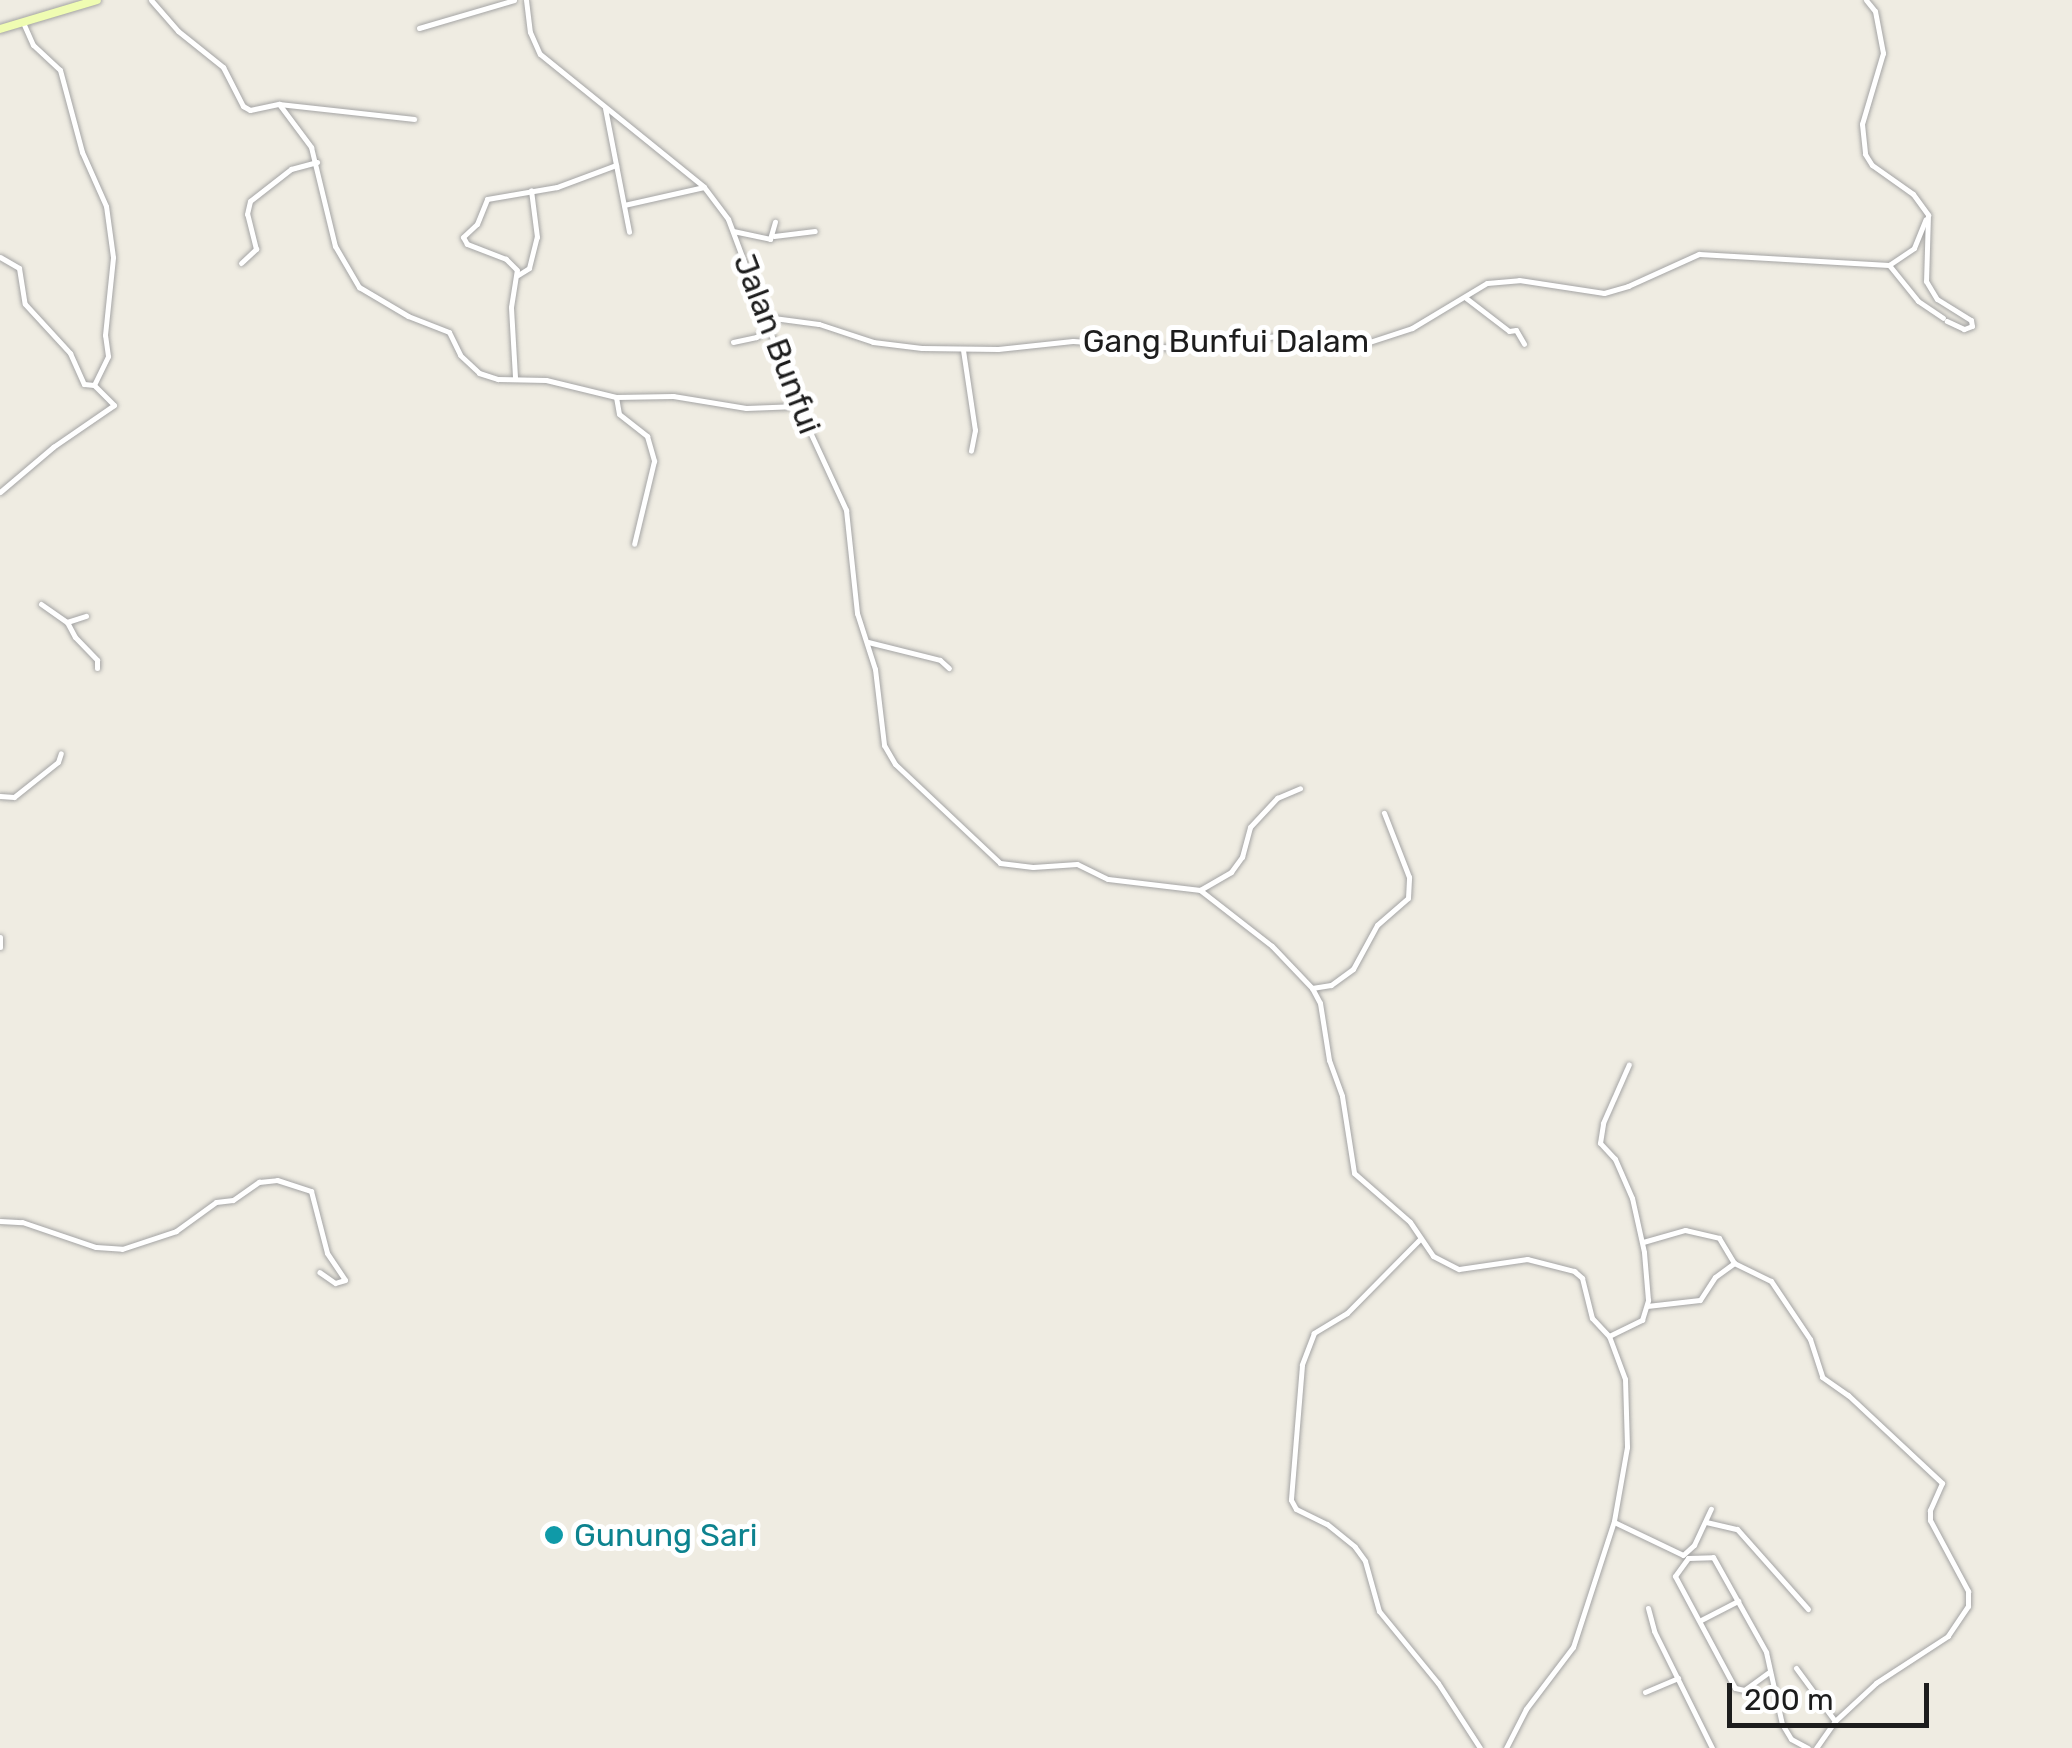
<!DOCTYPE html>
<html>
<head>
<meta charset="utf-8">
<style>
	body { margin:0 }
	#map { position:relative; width:2072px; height:1748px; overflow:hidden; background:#efece2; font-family:Rubik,sans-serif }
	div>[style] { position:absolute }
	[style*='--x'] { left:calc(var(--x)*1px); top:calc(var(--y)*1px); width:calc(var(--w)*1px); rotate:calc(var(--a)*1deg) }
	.roads { filter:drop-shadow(0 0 2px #a4a4a4) drop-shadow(0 0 2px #a4a4a4) }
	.street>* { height:5px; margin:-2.5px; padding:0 2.5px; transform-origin:2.5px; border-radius:2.5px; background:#fff }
	.secondary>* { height:8px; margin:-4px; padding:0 4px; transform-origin:4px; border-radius:4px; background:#effcb2 }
	.dots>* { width:28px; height:28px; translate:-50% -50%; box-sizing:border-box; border:5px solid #fff; border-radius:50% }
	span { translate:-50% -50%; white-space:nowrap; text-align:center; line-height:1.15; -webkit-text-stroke:10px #fff; paint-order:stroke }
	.street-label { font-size:32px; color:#1d1d1d }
	.culture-label { font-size:32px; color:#0d838f }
	.left { translate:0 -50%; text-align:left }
	.scale { position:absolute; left:1727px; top:1683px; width:202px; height:45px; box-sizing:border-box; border:5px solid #1d1d1d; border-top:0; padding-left:12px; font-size:30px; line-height:35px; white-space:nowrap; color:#1d1d1d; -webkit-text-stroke:8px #fff; paint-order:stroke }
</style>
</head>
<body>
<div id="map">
	<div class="roads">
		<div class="street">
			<div style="--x:151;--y:0;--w:41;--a:48.9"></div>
			<div style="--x:178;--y:31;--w:58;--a:38.7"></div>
			<div style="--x:223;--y:67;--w:44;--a:62.9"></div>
			<div style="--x:243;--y:106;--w:8;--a:30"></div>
			<div style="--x:250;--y:110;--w:30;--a:-12"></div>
			<div style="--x:279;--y:104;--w:54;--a:53.3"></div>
			<div style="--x:311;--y:147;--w:102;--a:76.4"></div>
			<div style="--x:335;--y:246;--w:48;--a:59.7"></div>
			<div style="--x:359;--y:287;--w:57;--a:30.6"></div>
			<div style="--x:408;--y:316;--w:44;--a:21.3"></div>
			<div style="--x:449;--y:332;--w:25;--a:64"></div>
			<div style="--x:460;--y:355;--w:26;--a:43"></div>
			<div style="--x:479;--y:373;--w:20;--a:18"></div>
			<div style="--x:498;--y:379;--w:48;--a:1.2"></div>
			<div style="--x:546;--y:380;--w:72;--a:13.7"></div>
			<div style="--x:616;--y:397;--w:57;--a:-1"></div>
			<div style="--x:673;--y:396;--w:74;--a:9.3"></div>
			<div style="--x:746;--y:408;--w:52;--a:-2.2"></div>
			<div style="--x:526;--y:0;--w:32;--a:83"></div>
			<div style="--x:530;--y:32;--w:24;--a:66"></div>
			<div style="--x:540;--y:54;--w:211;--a:39"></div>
			<div style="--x:704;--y:187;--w:40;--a:53"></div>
			<div style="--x:728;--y:219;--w:200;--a:69.5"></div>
			<div style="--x:798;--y:406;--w:115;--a:65.2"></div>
			<div style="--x:846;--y:510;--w:104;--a:83.9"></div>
			<div style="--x:857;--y:613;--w:59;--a:72.2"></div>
			<div style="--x:875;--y:669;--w:77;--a:83.2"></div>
			<div style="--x:884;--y:745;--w:22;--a:60"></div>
			<div style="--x:895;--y:764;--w:144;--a:43.3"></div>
			<div style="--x:1000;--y:863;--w:33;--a:7"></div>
			<div style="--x:1033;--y:867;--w:44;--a:-3.9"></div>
			<div style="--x:1077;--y:864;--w:34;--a:26"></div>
			<div style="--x:1108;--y:879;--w:93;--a:6.8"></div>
			<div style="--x:1200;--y:890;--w:91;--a:37.9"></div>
			<div style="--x:1272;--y:946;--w:58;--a:46.4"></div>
			<div style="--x:1312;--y:988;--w:17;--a:62"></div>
			<div style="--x:1320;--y:1003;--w:58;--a:81"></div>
			<div style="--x:1329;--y:1060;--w:38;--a:70"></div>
			<div style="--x:1342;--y:1096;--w:78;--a:81.1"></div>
			<div style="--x:1354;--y:1173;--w:74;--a:41.2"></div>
			<div style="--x:1410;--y:1222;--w:41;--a:55.9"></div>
			<div style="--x:1433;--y:1256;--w:29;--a:27"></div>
			<div style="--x:1459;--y:1269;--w:69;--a:-8.4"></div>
			<div style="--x:1527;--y:1259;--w:49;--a:14.3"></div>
			<div style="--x:1574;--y:1271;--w:11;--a:41"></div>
			<div style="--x:1582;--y:1278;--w:41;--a:76"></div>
			<div style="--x:1592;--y:1318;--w:25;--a:47"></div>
			<div style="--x:1609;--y:1336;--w:46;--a:69.6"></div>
			<div style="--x:1625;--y:1379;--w:68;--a:88.3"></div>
			<div style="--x:1627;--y:1447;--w:75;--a:100"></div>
			<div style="--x:1614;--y:1521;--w:133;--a:108"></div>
			<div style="--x:1573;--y:1647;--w:78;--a:127.2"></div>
			<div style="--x:1526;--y:1709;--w:44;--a:117.1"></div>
			<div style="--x:1866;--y:0;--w:14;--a:51"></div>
			<div style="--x:1875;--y:11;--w:43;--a:79.2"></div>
			<div style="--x:1883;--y:53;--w:74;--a:106.5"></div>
			<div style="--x:1862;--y:124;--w:30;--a:84"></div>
			<div style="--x:1865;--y:154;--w:13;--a:58"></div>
			<div style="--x:1872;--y:165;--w:50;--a:35.3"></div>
			<div style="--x:1913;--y:194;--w:26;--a:54"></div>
			<div style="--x:1928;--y:215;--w:66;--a:91.7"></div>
			<div style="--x:1926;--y:281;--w:21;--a:59"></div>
			<div style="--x:1937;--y:299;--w:40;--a:32"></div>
			<div style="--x:1971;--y:320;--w:6;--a:81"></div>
			<div style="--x:1972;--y:326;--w:9;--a:159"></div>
			<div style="--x:1964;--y:329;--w:19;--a:-155"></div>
			<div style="--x:419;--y:28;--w:99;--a:-16.4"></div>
			<div style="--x:279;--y:104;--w:136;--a:6.3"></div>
			<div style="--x:605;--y:108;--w:126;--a:79"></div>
			<div style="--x:624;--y:205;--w:82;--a:-12.7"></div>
			<div style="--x:733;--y:231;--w:38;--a:12"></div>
			<div style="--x:770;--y:239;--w:18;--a:-74"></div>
			<div style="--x:774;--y:236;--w:41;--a:-7"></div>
			<div style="--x:0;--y:257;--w:22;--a:30"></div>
			<div style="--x:19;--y:268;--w:36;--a:81"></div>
			<div style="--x:25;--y:304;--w:67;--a:47.4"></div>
			<div style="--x:70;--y:353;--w:34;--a:66"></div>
			<div style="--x:84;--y:384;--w:10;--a:6"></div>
			<div style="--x:241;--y:263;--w:21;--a:-43"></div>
			<div style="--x:256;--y:249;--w:36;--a:-104"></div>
			<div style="--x:247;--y:214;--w:13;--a:-77"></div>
			<div style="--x:250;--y:201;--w:52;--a:-38"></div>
			<div style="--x:291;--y:169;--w:27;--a:-15"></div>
			<div style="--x:1889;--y:265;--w:30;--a:-34"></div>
			<div style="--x:1914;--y:248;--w:31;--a:-68"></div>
			<div style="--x:518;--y:275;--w:13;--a:-32"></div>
			<div style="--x:529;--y:268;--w:32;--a:-76"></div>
			<div style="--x:537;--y:237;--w:47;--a:-97.3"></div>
			<div style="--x:1466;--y:298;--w:54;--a:37.5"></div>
			<div style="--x:1509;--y:331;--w:7;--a:-8"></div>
			<div style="--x:1516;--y:330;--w:16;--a:60"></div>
			<div style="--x:766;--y:317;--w:53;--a:7.5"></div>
			<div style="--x:819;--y:324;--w:57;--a:18.4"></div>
			<div style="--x:873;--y:342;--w:49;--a:7"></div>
			<div style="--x:922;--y:348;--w:76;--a:0.8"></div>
			<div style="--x:998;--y:349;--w:75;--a:-6.1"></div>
			<div style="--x:1073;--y:341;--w:104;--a:3.9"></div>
			<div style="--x:1177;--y:348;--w:101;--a:-6.8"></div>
			<div style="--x:1277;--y:336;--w:75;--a:9.2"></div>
			<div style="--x:1351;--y:348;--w:64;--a:-18.2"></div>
			<div style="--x:1412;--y:328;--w:87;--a:-31"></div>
			<div style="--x:1487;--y:283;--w:32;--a:-5"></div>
			<div style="--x:1519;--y:280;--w:86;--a:8.7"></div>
			<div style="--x:1604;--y:293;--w:25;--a:-16"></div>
			<div style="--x:1628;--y:286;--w:78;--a:-24.3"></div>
			<div style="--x:1699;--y:254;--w:190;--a:3.3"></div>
			<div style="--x:1889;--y:265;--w:46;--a:51.1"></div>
			<div style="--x:1918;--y:301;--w:30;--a:34"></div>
			<div style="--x:733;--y:342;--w:24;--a:-12"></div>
			<div style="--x:756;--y:337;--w:17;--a:-33"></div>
			<div style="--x:963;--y:350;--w:81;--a:81.5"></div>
			<div style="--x:975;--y:430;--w:21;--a:101"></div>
			<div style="--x:515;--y:377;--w:70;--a:-93.3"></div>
			<div style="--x:511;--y:307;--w:37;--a:-81"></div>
			<div style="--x:517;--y:270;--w:16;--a:-135"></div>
			<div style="--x:506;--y:259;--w:42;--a:-159"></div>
			<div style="--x:467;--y:244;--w:8;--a:-120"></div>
			<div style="--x:463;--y:237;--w:19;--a:-43"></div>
			<div style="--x:477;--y:224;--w:27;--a:-68"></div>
			<div style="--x:487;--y:199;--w:71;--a:-9.7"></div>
			<div style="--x:557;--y:187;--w:63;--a:-20.4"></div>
			<div style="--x:616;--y:397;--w:17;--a:80"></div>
			<div style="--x:619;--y:414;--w:36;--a:38"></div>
			<div style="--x:647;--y:436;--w:26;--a:74"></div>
			<div style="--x:654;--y:461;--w:85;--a:103.5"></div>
			<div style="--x:0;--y:492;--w:70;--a:-40.3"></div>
			<div style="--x:53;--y:447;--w:74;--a:-34.5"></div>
			<div style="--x:114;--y:405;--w:28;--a:-135"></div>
			<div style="--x:94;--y:385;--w:32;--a:-64"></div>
			<div style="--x:108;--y:356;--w:21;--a:-98"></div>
			<div style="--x:105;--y:335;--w:78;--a:-84.1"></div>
			<div style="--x:113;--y:257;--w:51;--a:-97.8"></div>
			<div style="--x:106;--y:206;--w:59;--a:-114"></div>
			<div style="--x:82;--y:152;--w:85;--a:-105"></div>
			<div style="--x:60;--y:70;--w:37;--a:-137"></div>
			<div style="--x:33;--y:45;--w:24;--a:-114"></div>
			<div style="--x:41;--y:604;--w:32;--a:35"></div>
			<div style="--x:67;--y:622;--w:17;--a:62"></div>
			<div style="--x:75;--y:637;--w:32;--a:46"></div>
			<div style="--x:97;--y:660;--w:8;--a:90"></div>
			<div style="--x:67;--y:622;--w:20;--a:-18"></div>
			<div style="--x:868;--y:642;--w:74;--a:14"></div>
			<div style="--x:940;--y:660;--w:12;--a:42"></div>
			<div style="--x:0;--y:796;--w:14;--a:4"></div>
			<div style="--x:14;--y:797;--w:56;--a:-38.5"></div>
			<div style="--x:58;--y:762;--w:9;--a:-72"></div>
			<div style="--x:1200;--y:890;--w:36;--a:-30"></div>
			<div style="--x:1231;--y:872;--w:19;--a:-54"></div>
			<div style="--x:1242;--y:857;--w:31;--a:-75"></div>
			<div style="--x:1250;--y:827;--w:40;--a:-47"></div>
			<div style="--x:1277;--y:798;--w:25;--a:-23"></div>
			<div style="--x:0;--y:937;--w:10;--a:90"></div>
			<div style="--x:1312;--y:988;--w:19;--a:-9"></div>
			<div style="--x:1331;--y:985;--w:27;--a:-36"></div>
			<div style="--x:1353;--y:969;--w:50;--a:-61.4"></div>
			<div style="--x:1377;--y:925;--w:41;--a:-41.1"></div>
			<div style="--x:1408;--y:898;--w:21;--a:-87"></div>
			<div style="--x:1409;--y:877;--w:69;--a:-111.3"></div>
			<div style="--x:0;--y:1221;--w:22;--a:3"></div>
			<div style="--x:22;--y:1222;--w:78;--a:18.7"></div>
			<div style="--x:96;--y:1247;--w:26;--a:4"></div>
			<div style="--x:122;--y:1249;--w:57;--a:-18.4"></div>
			<div style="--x:176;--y:1231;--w:49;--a:-35.9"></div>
			<div style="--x:216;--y:1202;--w:17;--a:-7"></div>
			<div style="--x:233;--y:1200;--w:32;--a:-35"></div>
			<div style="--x:259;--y:1182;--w:18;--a:-6"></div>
			<div style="--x:277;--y:1180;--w:36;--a:18"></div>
			<div style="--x:311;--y:1191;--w:64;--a:75.5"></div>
			<div style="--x:327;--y:1253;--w:32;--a:56"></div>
			<div style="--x:345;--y:1280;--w:10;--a:163"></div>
			<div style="--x:335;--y:1283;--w:19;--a:-145"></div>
			<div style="--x:1420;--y:1239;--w:104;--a:134.6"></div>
			<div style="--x:1347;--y:1313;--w:39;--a:149"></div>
			<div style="--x:1314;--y:1333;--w:34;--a:111"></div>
			<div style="--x:1302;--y:1365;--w:135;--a:94.7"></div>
			<div style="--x:1291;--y:1500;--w:10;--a:61"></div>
			<div style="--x:1296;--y:1509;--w:34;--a:26"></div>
			<div style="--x:1327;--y:1524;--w:36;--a:39"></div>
			<div style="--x:1355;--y:1547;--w:17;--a:54"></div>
			<div style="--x:1365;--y:1561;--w:52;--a:74.4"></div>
			<div style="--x:1379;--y:1611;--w:93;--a:50.7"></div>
			<div style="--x:1438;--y:1683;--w:77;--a:57.1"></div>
			<div style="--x:1643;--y:1242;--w:44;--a:-15.9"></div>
			<div style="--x:1685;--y:1230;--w:35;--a:13"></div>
			<div style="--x:1719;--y:1238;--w:29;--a:59"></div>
			<div style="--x:1734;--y:1263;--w:41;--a:25.9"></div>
			<div style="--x:1771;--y:1281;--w:70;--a:56.1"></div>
			<div style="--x:1810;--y:1339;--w:40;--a:72"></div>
			<div style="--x:1822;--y:1377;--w:32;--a:35"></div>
			<div style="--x:1848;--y:1395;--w:129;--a:43.1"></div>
			<div style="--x:1942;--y:1483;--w:30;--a:114"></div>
			<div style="--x:1930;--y:1510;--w:10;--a:90"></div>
			<div style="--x:1930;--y:1520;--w:81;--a:61.8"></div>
			<div style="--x:1968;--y:1591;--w:15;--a:90"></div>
			<div style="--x:1968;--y:1606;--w:36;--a:124"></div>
			<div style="--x:1948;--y:1636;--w:86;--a:146.9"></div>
			<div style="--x:1876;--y:1683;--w:56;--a:137.2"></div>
			<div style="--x:1835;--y:1721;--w:33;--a:125"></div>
			<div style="--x:1647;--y:1306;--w:53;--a:-6.5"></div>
			<div style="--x:1700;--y:1300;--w:27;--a:-57"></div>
			<div style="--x:1715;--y:1277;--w:24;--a:-36"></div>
			<div style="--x:1609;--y:1336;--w:37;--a:-26"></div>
			<div style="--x:1642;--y:1320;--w:21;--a:-73"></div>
			<div style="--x:1648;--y:1300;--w:48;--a:-94.8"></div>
			<div style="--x:1644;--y:1252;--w:55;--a:-102.5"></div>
			<div style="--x:1632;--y:1198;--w:43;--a:-113.6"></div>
			<div style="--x:1615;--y:1159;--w:22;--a:-133"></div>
			<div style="--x:1600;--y:1143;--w:20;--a:-81"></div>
			<div style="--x:1603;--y:1123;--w:64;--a:-66.2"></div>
			<div style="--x:1614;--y:1522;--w:76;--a:25.6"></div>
			<div style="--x:1683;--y:1555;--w:15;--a:-42"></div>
			<div style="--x:1694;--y:1545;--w:40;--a:-65"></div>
			<div style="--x:1706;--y:1522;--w:32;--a:13"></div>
			<div style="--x:1737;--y:1529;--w:107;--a:48.4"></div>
			<div style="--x:1648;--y:1608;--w:24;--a:75"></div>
			<div style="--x:1654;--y:1631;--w:131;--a:63.6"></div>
			<div style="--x:1701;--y:1620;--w:42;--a:-27.2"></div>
			<div style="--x:1796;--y:1668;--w:66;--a:53.7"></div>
			<div style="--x:1769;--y:1672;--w:31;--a:144"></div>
			<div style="--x:1744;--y:1690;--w:9;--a:-167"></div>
			<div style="--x:1735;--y:1688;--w:127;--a:-118.2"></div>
			<div style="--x:1675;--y:1576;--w:22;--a:-54"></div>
			<div style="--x:1688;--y:1558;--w:25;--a:-2"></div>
			<div style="--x:1713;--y:1557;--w:109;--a:60.8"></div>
			<div style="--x:1766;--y:1652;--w:74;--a:77.5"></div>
			<div style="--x:1782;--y:1724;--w:17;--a:59"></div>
			<div style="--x:1791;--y:1739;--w:19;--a:28"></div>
			<div style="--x:1645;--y:1692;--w:36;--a:-23"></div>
		</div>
		<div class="secondary">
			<div style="--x:0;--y:29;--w:101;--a:-16.6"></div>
		</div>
	</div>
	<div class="dots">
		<div style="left:554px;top:1535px;background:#0f9aa8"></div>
	</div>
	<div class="street-label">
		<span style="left:1226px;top:341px">Gang Bunfui Dalam</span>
		<span style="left:777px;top:344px;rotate:69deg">Jalan Bunfui</span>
	</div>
	<div class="culture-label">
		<span class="left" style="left:574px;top:1535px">Gunung Sari</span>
	</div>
	<div class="scale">200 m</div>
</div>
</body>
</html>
